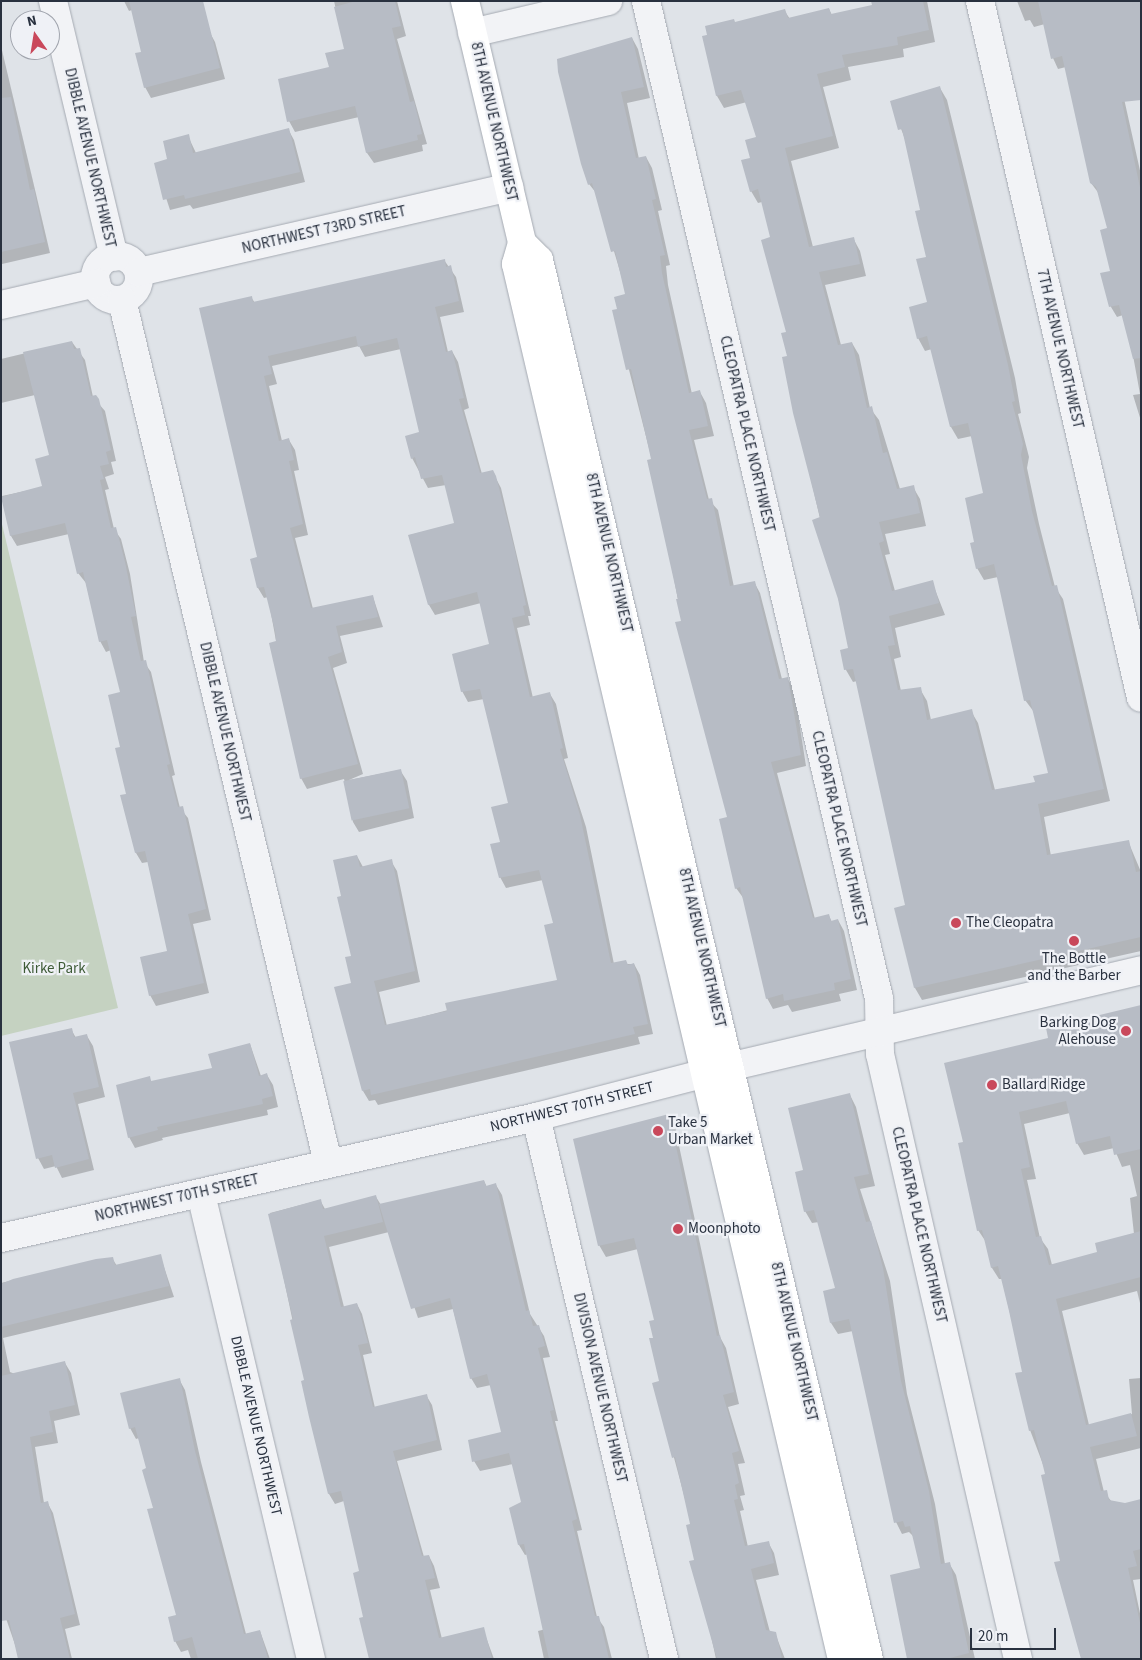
<!DOCTYPE html>
<html>
<head>
<meta charset="utf-8">
<style>
	body { margin:0 }
	#map { position:relative; width:1142px; height:1660px; overflow:hidden; background:#dfe3e8; font-family:"Source Sans 3",sans-serif }
	div>[style] { position:absolute }
	[style*='--x'] { left:calc(var(--x)*1px); top:calc(var(--y)*1px); width:calc(var(--w)*1px); rotate:calc(var(--a)*1deg) }
	.green>* { inset:0; background:#c5d2c1 }
	.shadow>* { inset:0; background:#0003 }
	.building>* { inset:0; background:#b7bcc5; transform-origin:0 0 }
	.roads { filter:drop-shadow(0 0 1px #a5aab2) drop-shadow(0 0 1px #a5aab2) }
	.street>* { height:28px; margin:-14px; padding:0 14px; transform-origin:14px; border-radius:14px; background:#f2f3f6 }
	.street>.ring { margin:-14px; padding:0; box-sizing:content-box; background:none; border:28px solid #f2f3f6; border-radius:50% }
	.secondary>* { height:28px; margin:-14px; padding:0 14px; transform-origin:14px; border-radius:14px; background:#fff }
	.dots>* { width:14px; height:14px; translate:-50% -50%; box-sizing:border-box; border:2px solid #eff1f6; border-radius:50% }
	span { translate:-50% -50%; white-space:nowrap; text-align:center; line-height:1.15; -webkit-text-stroke:4.5px #eff1f6; paint-order:stroke }
	.street-label { font-size:15px; color:#29313f }
	.poi-label { font-size:15px; color:#29313f }
	.left { translate:0 -50%; text-align:left }
	.right { translate:-100% -50%; text-align:right }
	.park-label { font-size:15px; color:#3d5a36 }
	.frame { position:absolute; inset:0; border:2px solid #29313f; pointer-events:none }
	.north { position:absolute; left:10px; top:10px; width:50px; height:50px; box-sizing:border-box; background:#eff1f6; border:1px solid #a0a4ad; border-radius:50%; rotate:347deg; font-size:14px; font-weight:700; line-height:20px; text-align:center; color:#29313f }
	.north::after { content:''; display:block; margin:auto; width:18px; height:22px; background:#c9485b; clip-path:polygon(50% 0,100% 100%,50% 72%,0 100%) }
	.scale { position:absolute; left:970px; top:1628px; width:86px; height:22px; box-sizing:border-box; border:2px solid #29313f; border-top:0; padding-left:6px; font-size:15px; line-height:18px; white-space:nowrap; color:#29313f; -webkit-text-stroke:4px #eff1f6; paint-order:stroke }
</style>
</head>
<body>
<div id="map">
	<div class="green">
		<div style="clip-path:polygon(1px 520px,118px 1008px,1px 1036px)"></div>
	</div>
	<div class="shadow">
		<div style="clip-path:polygon(124px 1px,176px 1px,209px 31px,215px 42px,225px 79px,151px 98px,145px 87px,143px 52px,132px 10px,129px 11px)"></div>
		<div style="clip-path:polygon(334px 1px,397px 1px,406px 36px,397px 39px,427px 144px,422px 145px,423px 151px,374px 163px,367px 153px,359px 117px,295px 132px,289px 121px,345px 50px)"></div>
		<div style="clip-path:polygon(872px 1px,927px 1px,935px 42px,903px 49px,904px 57px,848px 67px,851px 80px,823px 87px,839px 148px,791px 161px,813px 247px,853px 238px,860px 251px,866px 276px,825px 285px,841px 345px,852px 343px,859px 355px,870px 408px,879px 420px,900px 489px,913px 487px,920px 499px,926px 526px,885px 534px,890px 554px,885px 555px,895px 591px,932px 582px,945px 615px,895px 628px,901px 657px,894px 659px,901px 691px,920px 689px,927px 701px,931px 720px,971px 711px,978px 723px,995px 790px,1036px 783px,1049px 774px,1034px 712px,1025px 700px,998px 577px,984px 580px,977px 568px,976px 543px,985px 494px,972px 436px,958px 439px,951px 427px,932px 349px,925px 351px,918px 338px,928px 303px,927px 258px,921px 210px,906px 142px,891px 102px,940px 88px,947px 100px,1015px 378px,1021px 413px,1018px 414px,1029px 457px,1027px 468px,1039px 524px,1055px 587px,1063px 599px,1110px 801px,1044px 817px,1051px 856px,1128px 841px,1141px 872px,1141px 951px,922px 1000px,915px 988px,896px 909px,907px 906px,857px 681px,853px 682px,846px 670px,842px 651px,850px 649px,783px 358px,788px 357px,787px 333px,771px 238px,762px 202px,758px 203px,751px 191px,751px 158px,758px 138px,747px 102px,724px 108px,717px 96px,703px 37px,735px 23px,784px 10px,790px 19px,829px 9px,832px 15px,873px 6px)"></div>
		<div style="clip-path:polygon(1017px 1px,1093px 1px,1119px 76px,1141px 175px,1141px 421px,1133px 395px,1140px 394px,1132px 350px,1123px 315px,1117px 317px,1111px 307px,1102px 274px,1112px 272px,1108px 229px,1100px 195px,1091px 183px,1066px 67px,1058px 69px,1053px 58px,1045px 24px,1034px 27px,1030px 20px,1025px 21px)"></div>
		<div style="clip-path:polygon(632px 38px,638px 49px,650px 98px,627px 103px,639px 159px,646px 157px,652px 168px,662px 210px,658px 211px,670px 265px,666px 266px,668px 285px,692px 394px,700px 392px,706px 403px,714px 436px,694px 440px,709px 500px,718px 510px,734px 587px,754px 582px,760px 593px,782px 679px,787px 678px,794px 689px,806px 766px,777px 773px,815px 919px,829px 916px,832px 922px,838px 920px,844px 931px,857px 990px,839px 994px,841px 1001px,792px 1012px,788px 1005px,773px 1009px,767px 998px,744px 899px,736px 888px,728px 818px,682px 622px,652px 460px,614px 311px,618px 310px,627px 295px,597px 194px,589px 184px)"></div>
		<div style="clip-path:polygon(1px 46px,50px 253px,2px 264px,1px 263px)"></div>
		<div style="clip-path:polygon(288px 129px,294px 140px,305px 182px,193px 209px,190px 205px,170px 210px,155px 164px,169px 160px,188px 136px,196px 153px)"></div>
		<div style="clip-path:polygon(444px 260px,456px 277px,464px 312px,440px 317px,448px 352px,452px 351px,458px 362px,469px 408px,464px 410px,482px 474px,492px 471px,501px 488px,531px 616px,528px 616px,530px 625px,517px 628px,533px 698px,550px 694px,556px 704px,568px 758px,564px 759px,586px 827px,614px 964px,634px 964px,640px 975px,653px 1034px,638px 1037px,640px 1044px,378px 1105px,375px 1100px,369px 1101px,363px 1091px,352px 957px,343px 896px,357px 856px,363px 867px,391px 861px,397px 871px,420px 982px,379px 992px,387px 1026px,559px 981px,554px 924px,543px 880px,506px 888px,500px 877px,501px 843px,509px 804px,484px 699px,468px 702px,462px 691px,490px 645px,481px 603px,435px 615px,429px 605px,410px 535px,456px 524px,446px 485px,428px 488px,412px 458px,421px 433px,401px 349px,365px 357px,359px 346px,272px 366px,277px 384px,269px 386px,282px 441px,289px 440px,295px 450px,299px 470px,294px 471px,308px 535px,295px 538px,313px 609px,373px 597px,383px 627px,340px 636px,347px 663px,333px 668px,363px 774px,349px 780px,400px 770px,407px 781px,414px 818px,359px 832px,353px 822px,344px 779px,307px 789px,301px 778px,268px 597px,264px 598px,258px 588px,251px 560px,258px 558px,251px 297px,255px 303px)"></div>
		<div style="clip-path:polygon(72px 342px,85px 360px,93px 397px,105px 411px,116px 461px,111px 462px,114px 474px,105px 477px,109px 489px,105px 490px,114px 529px,121px 539px,130px 574px,144px 662px,151px 672px,175px 775px,172px 776px,180px 808px,188px 818px,211px 920px,193px 924px,209px 993px,156px 1006px,150px 995px,169px 952px,148px 862px,142px 863px,136px 853px,122px 796px,127px 795px,122px 748px,122px 692px,111px 650px,106px 652px,100px 641px,86px 583px,78px 573px,69px 534px,17px 546px,11px 536px,2px 496px,44px 487px,51px 456px,35px 395px,1px 403px,1px 359px)"></div>
		<div style="clip-path:polygon(evenodd,1141px 1007px,1141px 1307px,1137px 1291px,1062px 1311px,1089px 1425px,1132px 1414px,1129px 1379px,1141px 1378px,1141px 1448px,1096px 1459px,1104px 1492px,1112px 1502px,1125px 1504px,1141px 1500px,1141px 1579px,1133px 1580px,1141px 1618px,1141px 1659px,1062px 1562px,1047px 1475px,1030px 1430px,1024px 1373px,1002px 1279px,999px 1279px,992px 1268px,986px 1242px,978px 1230px,965px 1143px,1050px 1039px,1141px 1007px,1070px 1113px,1077px 1143px,1084px 1155px,1114px 1148px,1122px 1167px,1130px 1165px,1137px 1196px,1130px 1198px,1134px 1234px,1099px 1253px,1052px 1265px,1048px 1249px,1040px 1238px,1027px 1180px,1036px 1179px,1024px 1124px,1070px 1113px)"></div>
		<div style="clip-path:polygon(71px 1029px,76px 1038px,87px 1036px,93px 1046px,105px 1097px,78px 1104px,94px 1170px,62px 1178px,56px 1166px,44px 1169px,38px 1158px)"></div>
		<div style="clip-path:polygon(250px 1044px,261px 1076px,267px 1075px,273px 1085px,278px 1107px,267px 1110px,268px 1115px,162px 1138px,163px 1140px,135px 1148px,129px 1137px,149px 1078px,152px 1082px,214px 1069px)"></div>
		<div style="clip-path:polygon(850px 1095px,856px 1107px,875px 1186px,860px 1189px,890px 1281px,907px 1394px,935px 1504px,945px 1564px,949px 1563px,956px 1575px,975px 1659px,909px 1659px,922px 1569px,915px 1538px,909px 1532px,902px 1534px,896px 1522px,853px 1331px,838px 1334px,831px 1323px,836px 1289px,819px 1222px,812px 1223px,805px 1211px,805px 1171px)"></div>
		<div style="clip-path:polygon(668px 1115px,675px 1127px,720px 1337px,726px 1348px,739px 1404px,728px 1407px,745px 1463px,738px 1464px,745px 1495px,740px 1496px,744px 1510px,740px 1511px,748px 1547px,768px 1542px,774px 1553px,779px 1575px,756px 1580px,770px 1632px,775px 1633px,785px 1659px,716px 1659px,695px 1561px,692px 1525px,654px 1383px,660px 1382px,654px 1339px,655px 1321px,638px 1249px,606px 1257px,599px 1245px)"></div>
		<div style="clip-path:polygon(484px 1181px,487px 1187px,496px 1185px,502px 1195px,530px 1314px,544px 1336px,550px 1357px,543px 1358px,558px 1421px,555px 1421px,582px 1530px,577px 1531px,597px 1617px,604px 1627px,612px 1659px,544px 1659px,538px 1631px,546px 1629px,528px 1554px,525px 1555px,519px 1545px,523px 1503px,513px 1464px,480px 1471px,474px 1461px,503px 1433px,491px 1385px,477px 1388px,471px 1378px,453px 1309px,418px 1318px,389px 1232px,329px 1247px,344px 1307px,357px 1304px,362px 1314px,372px 1353px,363px 1355px,375px 1408px,426px 1395px,432px 1405px,442px 1450px,397px 1461px,424px 1557px,429px 1556px,434px 1566px,440px 1588px,430px 1590px,442px 1639px,483px 1629px,494px 1659px,370px 1659px,361px 1572px,344px 1501px,335px 1504px,329px 1494px,270px 1213px,320px 1200px,325px 1209px,376px 1197px,381px 1205px)"></div>
		<div style="clip-path:polygon(160px 1255px,174px 1297px,3px 1338px,10px 1372px,15px 1374px,65px 1363px,71px 1373px,80px 1415px,54px 1421px,58px 1443px,35px 1447px,44px 1503px,47px 1502px,53px 1513px,80px 1625px,65px 1629px,72px 1659px,20px 1659px,1px 1604px,1px 1283px,96px 1260px,112px 1258px,117px 1266px)"></div>
		<div style="clip-path:polygon(179px 1379px,185px 1390px,201px 1462px,246px 1634px,260px 1631px,270px 1659px,191px 1659px,188px 1650px,181px 1652px,175px 1641px,178px 1616px,148px 1469px,139px 1438px,136px 1439px,130px 1428px)"></div>
	</div>
	<div class="building">
		<div style="clip-path:polygon(129px 1px,203px 1px,220px 68px,144px 88px,135px 53px,141px 52px)"></div>
		<div style="clip-path:polygon(356px 1px,395px 1px,401px 26px,392px 28px,410px 102px,414px 101px,422px 134px,417px 135px,418px 140px,366px 153px,355px 106px,287px 122px,278px 79px,329px 67px,325px 53px,344px 49px,334px 7px)"></div>
		<div style="clip-path:polygon(871px 1px,923px 1px,929px 30px,897px 37px,898px 45px,842px 55px,845px 67px,817px 74px,833px 136px,785px 148px,809px 247px,854px 237px,860px 264px,819px 272px,838px 345px,852px 342px,867px 408px,872px 406px,883px 453px,887px 452px,897px 489px,914px 485px,920px 513px,879px 522px,884px 541px,879px 543px,892px 591px,933px 580px,939px 603px,889px 616px,895px 645px,888px 646px,898px 690px,921px 687px,927px 720px,972px 709px,992px 790px,1035px 782px,1033px 776px,1048px 773px,1030px 700px,1024px 701px,994px 564px,976px 569px,970px 543px,974px 542px,965px 498px,983px 493px,968px 423px,950px 427px,927px 336px,917px 339px,909px 307px,927px 302px,916px 259px,926px 257px,915px 211px,920px 210px,902px 129px,898px 130px,890px 101px,940px 86px,1008px 365px,1015px 401px,1012px 402px,1023px 444px,1021px 455px,1032px 511px,1052px 586px,1057px 585px,1104px 789px,1038px 804px,1047px 855px,1129px 840px,1136px 872px,1141px 871px,1141px 937px,914px 988px,894px 908px,905px 905px,853px 669px,844px 670px,840px 650px,848px 648px,838px 599px,812px 520px,820px 517px,793px 413px,782px 357px,787px 356px,781px 333px,786px 332px,761px 240px,770px 237px,758px 189px,750px 192px,741px 160px,750px 158px,745px 140px,756px 137px,741px 90px,716px 96px,702px 36px,707px 35px,705px 26px,734px 19px,735px 22px,785px 9px,788px 18px,829px 8px,831px 14px,872px 5px)"></div>
		<div style="clip-path:polygon(1038px 1px,1141px 1px,1141px 100px,1122px 102px,1141px 192px,1141px 358px,1133px 359px,1119px 305px,1109px 307px,1100px 273px,1110px 271px,1100px 230px,1107px 228px,1096px 187px,1090px 183px,1062px 56px,1051px 59px)"></div>
		<div style="clip-path:polygon(632px 37px,644px 87px,621px 92px,636px 158px,646px 156px,656px 199px,652px 200px,665px 255px,660px 256px,662px 273px,689px 393px,700px 390px,708px 426px,689px 430px,707px 499px,712px 498px,730px 586px,755px 581px,779px 679px,788px 677px,801px 755px,771px 762px,813px 918px,829px 914px,831px 921px,838px 919px,851px 979px,834px 983px,835px 990px,784px 1001px,783px 994px,766px 999px,740px 887px,735px 889px,719px 819px,727px 817px,675px 622px,681px 621px,676px 599px,678px 599px,647px 460px,651px 459px,631px 369px,626px 370px,612px 310px,617px 309px,614px 297px,625px 294px,615px 251px,611px 252px,592px 183px,588px 185px,581px 164px,558px 72px,557px 59px)"></div>
		<div style="clip-path:polygon(11px 97px,30px 190px,34px 189px,45px 242px,1px 252px,1px 98px)"></div>
		<div style="clip-path:polygon(289px 128px,300px 172px,185px 199px,184px 195px,163px 200px,154px 163px,167px 159px,163px 141px,189px 134px,193px 153px)"></div>
		<div style="clip-path:polygon(445px 259px,446px 267px,451px 265px,459px 301px,435px 307px,446px 352px,452px 350px,464px 398px,459px 399px,480px 473px,493px 470px,496px 476px,515px 551px,526px 605px,523px 606px,525px 615px,512px 618px,530px 697px,550px 692px,563px 748px,560px 749px,580px 815px,611px 963px,626px 960px,628px 965px,634px 963px,648px 1024px,633px 1027px,635px 1034px,371px 1095px,370px 1089px,362px 1091px,334px 987px,351px 983px,345px 957px,351px 956px,337px 897px,341px 896px,333px 860px,357px 855px,360px 867px,392px 859px,415px 971px,374px 981px,385px 1025px,447px 1011px,445px 1003px,557px 980px,544px 925px,553px 923px,539px 870px,499px 878px,490px 844px,500px 842px,491px 807px,508px 803px,480px 689px,461px 692px,452px 654px,489px 644px,477px 592px,428px 605px,408px 535px,454px 523px,442px 475px,421px 479px,415px 457px,411px 459px,405px 436px,419px 432px,397px 338px,358px 347px,356px 336px,268px 356px,272px 374px,264px 376px,279px 441px,289px 438px,294px 460px,289px 461px,303px 524px,290px 528px,311px 608px,373px 595px,378px 617px,336px 626px,342px 652px,328px 657px,358px 764px,300px 779px,269px 643px,276px 641px,275px 631px,264px 587px,257px 588px,250px 559px,257px 557px,199px 308px,252px 296px,253px 302px)"></div>
		<div style="clip-path:polygon(72px 341px,74px 349px,80px 348px,91px 396px,96px 395px,99px 399px,111px 450px,106px 452px,109px 464px,100px 466px,104px 479px,100px 480px,111px 528px,116px 527px,125px 562px,136px 616px,131px 617px,141px 661px,146px 660px,170px 764px,167px 765px,178px 807px,183px 806px,206px 909px,188px 914px,204px 983px,149px 996px,140px 957px,167px 951px,145px 851px,135px 853px,120px 795px,126px 794px,115px 748px,120px 747px,108px 695px,120px 692px,107px 640px,99px 642px,83px 572px,77px 574px,65px 523px,10px 536px,1px 497px,42px 486px,35px 459px,49px 455px,23px 352px)"></div>
		<div style="left:401px;top:769px;width:40px;height:59px;rotate:78deg"></div>
		<div style="clip-path:polygon(1141px 1005px,1141px 1149px,1114px 1155px,1110px 1136px,1076px 1144px,1066px 1101px,1019px 1112px,1030px 1167px,1021px 1169px,1036px 1237px,1041px 1236px,1049px 1265px,1097px 1252px,1095px 1243px,1141px 1231px,1141px 1277px,1056px 1299px,1086px 1425px,1131px 1413px,1137px 1436px,1090px 1447px,1101px 1491px,1107px 1490px,1109px 1500px,1125px 1503px,1141px 1499px,1141px 1549px,1133px 1551px,1137px 1566px,1128px 1568px,1141px 1627px,1141px 1659px,1081px 1659px,1054px 1562px,1060px 1561px,1041px 1475px,1045px 1474px,1034px 1430px,1029px 1431px,1015px 1373px,1022px 1372px,1009px 1311px,998px 1266px,991px 1268px,982px 1230px,977px 1231px,958px 1143px,963px 1142px,944px 1063px,1048px 1038px,1046px 1028px)"></div>
		<div style="clip-path:polygon(72px 1028px,74px 1037px,87px 1034px,99px 1087px,73px 1093px,89px 1159px,55px 1168px,52px 1155px,36px 1159px,9px 1042px)"></div>
		<div style="clip-path:polygon(250px 1043px,259px 1076px,267px 1073px,273px 1096px,262px 1099px,263px 1104px,157px 1127px,158px 1130px,128px 1138px,116px 1085px,150px 1076px,151px 1081px,212px 1068px,208px 1054px)"></div>
		<div style="clip-path:polygon(850px 1093px,869px 1174px,854px 1177px,866px 1222px,871px 1221px,883px 1268px,901px 1381px,929px 1491px,941px 1564px,950px 1562px,969px 1653px,946px 1659px,907px 1659px,890px 1575px,920px 1568px,910px 1526px,905px 1527px,903px 1521px,894px 1523px,849px 1319px,830px 1323px,823px 1291px,835px 1288px,814px 1210px,804px 1212px,795px 1172px,803px 1170px,788px 1108px)"></div>
		<div style="clip-path:polygon(669px 1114px,717px 1336px,720px 1335px,734px 1392px,723px 1395px,739px 1451px,732px 1453px,739px 1483px,735px 1485px,738px 1499px,734px 1500px,745px 1546px,769px 1541px,774px 1563px,751px 1569px,766px 1630px,776px 1632px,782px 1659px,717px 1659px,689px 1561px,694px 1560px,686px 1525px,690px 1524px,675px 1457px,672px 1458px,652px 1383px,659px 1381px,649px 1338px,653px 1338px,649px 1321px,654px 1320px,634px 1238px,598px 1246px,573px 1139px)"></div>
		<div style="clip-path:polygon(484px 1180px,486px 1186px,496px 1183px,526px 1311px,529px 1310px,533px 1326px,539px 1325px,545px 1346px,538px 1348px,554px 1410px,550px 1411px,577px 1519px,572px 1521px,595px 1616px,599px 1616px,609px 1659px,549px 1659px,524px 1544px,518px 1545px,509px 1508px,521px 1502px,509px 1453px,472px 1462px,468px 1440px,501px 1432px,487px 1374px,470px 1379px,450px 1298px,411px 1309px,379px 1204px)"></div>
		<div style="clip-path:polygon(376px 1195px,383px 1222px,324px 1236px,341px 1307px,357px 1303px,368px 1343px,358px 1345px,373px 1407px,427px 1394px,437px 1440px,393px 1451px,422px 1556px,429px 1555px,435px 1578px,425px 1580px,439px 1638px,484px 1627px,492px 1659px,369px 1659px,359px 1618px,363px 1617px,353px 1573px,359px 1571px,341px 1491px,328px 1494px,309px 1417px,301px 1381px,304px 1380px,290px 1320px,293px 1319px,268px 1214px,321px 1199px,323px 1209px)"></div>
		<div style="clip-path:polygon(161px 1254px,169px 1286px,1px 1327px,1px 1284px,13px 1279px,96px 1259px,113px 1257px,115px 1265px)"></div>
		<div style="clip-path:polygon(65px 1361px,75px 1405px,49px 1411px,53px 1432px,30px 1437px,41px 1503px,48px 1501px,75px 1614px,60px 1618px,70px 1659px,18px 1659px,9px 1620px,1px 1621px,1px 1376px)"></div>
		<div style="clip-path:polygon(180px 1378px,195px 1451px,244px 1634px,260px 1630px,268px 1659px,198px 1659px,192px 1637px,174px 1642px,168px 1617px,176px 1615px,147px 1509px,153px 1508px,142px 1470px,146px 1468px,135px 1427px,129px 1429px,120px 1393px)"></div>
	</div>
	<div class="roads">
		<div class="street">
			<div style="--x:53;--y:1;--w:263;--a:76.6"></div>
			<div style="--x:646;--y:1;--w:1024;--a:76.85"></div>
			<div style="--x:879;--y:998;--w:56;--a:89"></div>
			<div style="--x:880;--y:1054;--w:621;--a:77.15"></div>
			<div style="--x:980;--y:1;--w:715;--a:76.99"></div>
			<div style="--x:472;--y:33;--w:140;--a:-13.2"></div>
			<div class="ring" style="left:95px;top:256px;width:16px;height:16px"></div>
			<div style="--x:139;--y:272;--w:380;--a:-12.9"></div>
			<div style="--x:122;--y:300;--w:887;--a:76.57"></div>
			<div style="--x:1;--y:305;--w:98;--a:-13"></div>
			<div style="--x:536;--y:1117;--w:557;--a:76.71"></div>
			<div style="--x:201;--y:1194;--w:478;--a:76.7"></div>
			<div style="--x:1;--y:1238;--w:549;--a:-12.74"></div>
			<div style="--x:536;--y:1117;--w:199;--a:-14.5"></div>
			<div style="--x:729;--y:1067;--w:423;--a:-13.2"></div>
		</div>
		<div class="secondary">
			<div style="--x:465;--y:1;--w:249;--a:76.7"></div>
			<div style="--x:522;--y:243;--w:24;--a:45"></div>
			<div style="--x:539;--y:260;--w:1437;--a:76.73"></div>
			<div style="--x:522;--y:243;--w:22;--a:106"></div>
			<div style="--x:516;--y:264;--w:1433;--a:76.85"></div>
		</div>
	</div>
	<div class="dots">
		<div style="left:956px;top:923px;background:#c9485b"></div>
		<div style="left:1074px;top:941px;background:#c9485b"></div>
		<div style="left:1126px;top:1031px;background:#c9485b"></div>
		<div style="left:992px;top:1085px;background:#c9485b"></div>
		<div style="left:658px;top:1131px;background:#c9485b"></div>
		<div style="left:678px;top:1229px;background:#c9485b"></div>
	</div>
	<div class="street-label">
		<span style="left:494px;top:122px;rotate:77deg">8TH AVENUE NORTHWEST</span>
		<span style="left:90px;top:158px;rotate:77deg">DIBBLE AVENUE NORTHWEST</span>
		<span style="left:324px;top:230px;rotate:-13deg">NORTHWEST 73RD STREET</span>
		<span style="left:1060px;top:349px;rotate:77deg">7TH AVENUE NORTHWEST</span>
		<span style="left:747px;top:434px;rotate:77deg">CLEOPATRA PLACE NORTHWEST</span>
		<span style="left:609px;top:553px;rotate:77deg">8TH AVENUE NORTHWEST</span>
		<span style="left:225px;top:732px;rotate:77deg">DIBBLE AVENUE NORTHWEST</span>
		<span style="left:839px;top:829px;rotate:77deg">CLEOPATRA PLACE NORTHWEST</span>
		<span style="left:702px;top:948px;rotate:77deg">8TH AVENUE NORTHWEST</span>
		<span style="left:572px;top:1107px;rotate:-14deg">NORTHWEST 70TH STREET</span>
		<span style="left:177px;top:1198px;rotate:-13deg">NORTHWEST 70TH STREET</span>
		<span style="left:919px;top:1225px;rotate:77deg">CLEOPATRA PLACE NORTHWEST</span>
		<span style="left:794px;top:1342px;rotate:77deg">8TH AVENUE NORTHWEST</span>
		<span style="left:600px;top:1388px;rotate:77deg">DIVISION AVENUE NORTHWEST</span>
		<span style="left:256px;top:1426px;rotate:77deg">DIBBLE AVENUE NORTHWEST</span>
	</div>
	<div class="poi-label">
		<span class="left" style="left:966px;top:923px">The Cleopatra</span>
		<span style="left:1074px;top:967px">The Bottle<br>and the Barber</span>
		<span class="right" style="left:1116px;top:1031px">Barking Dog<br>Alehouse</span>
		<span class="left" style="left:1002px;top:1085px">Ballard Ridge</span>
		<span class="left" style="left:668px;top:1131px">Take 5<br>Urban Market</span>
		<span class="left" style="left:688px;top:1229px">Moonphoto</span>
	</div>
	<div class="park-label">
		<span style="left:54px;top:969px">Kirke Park</span>
	</div>
	<div class="frame"></div>
	<div class="north">N</div>
	<div class="scale">20 m</div>
</div>
</body>
</html>
